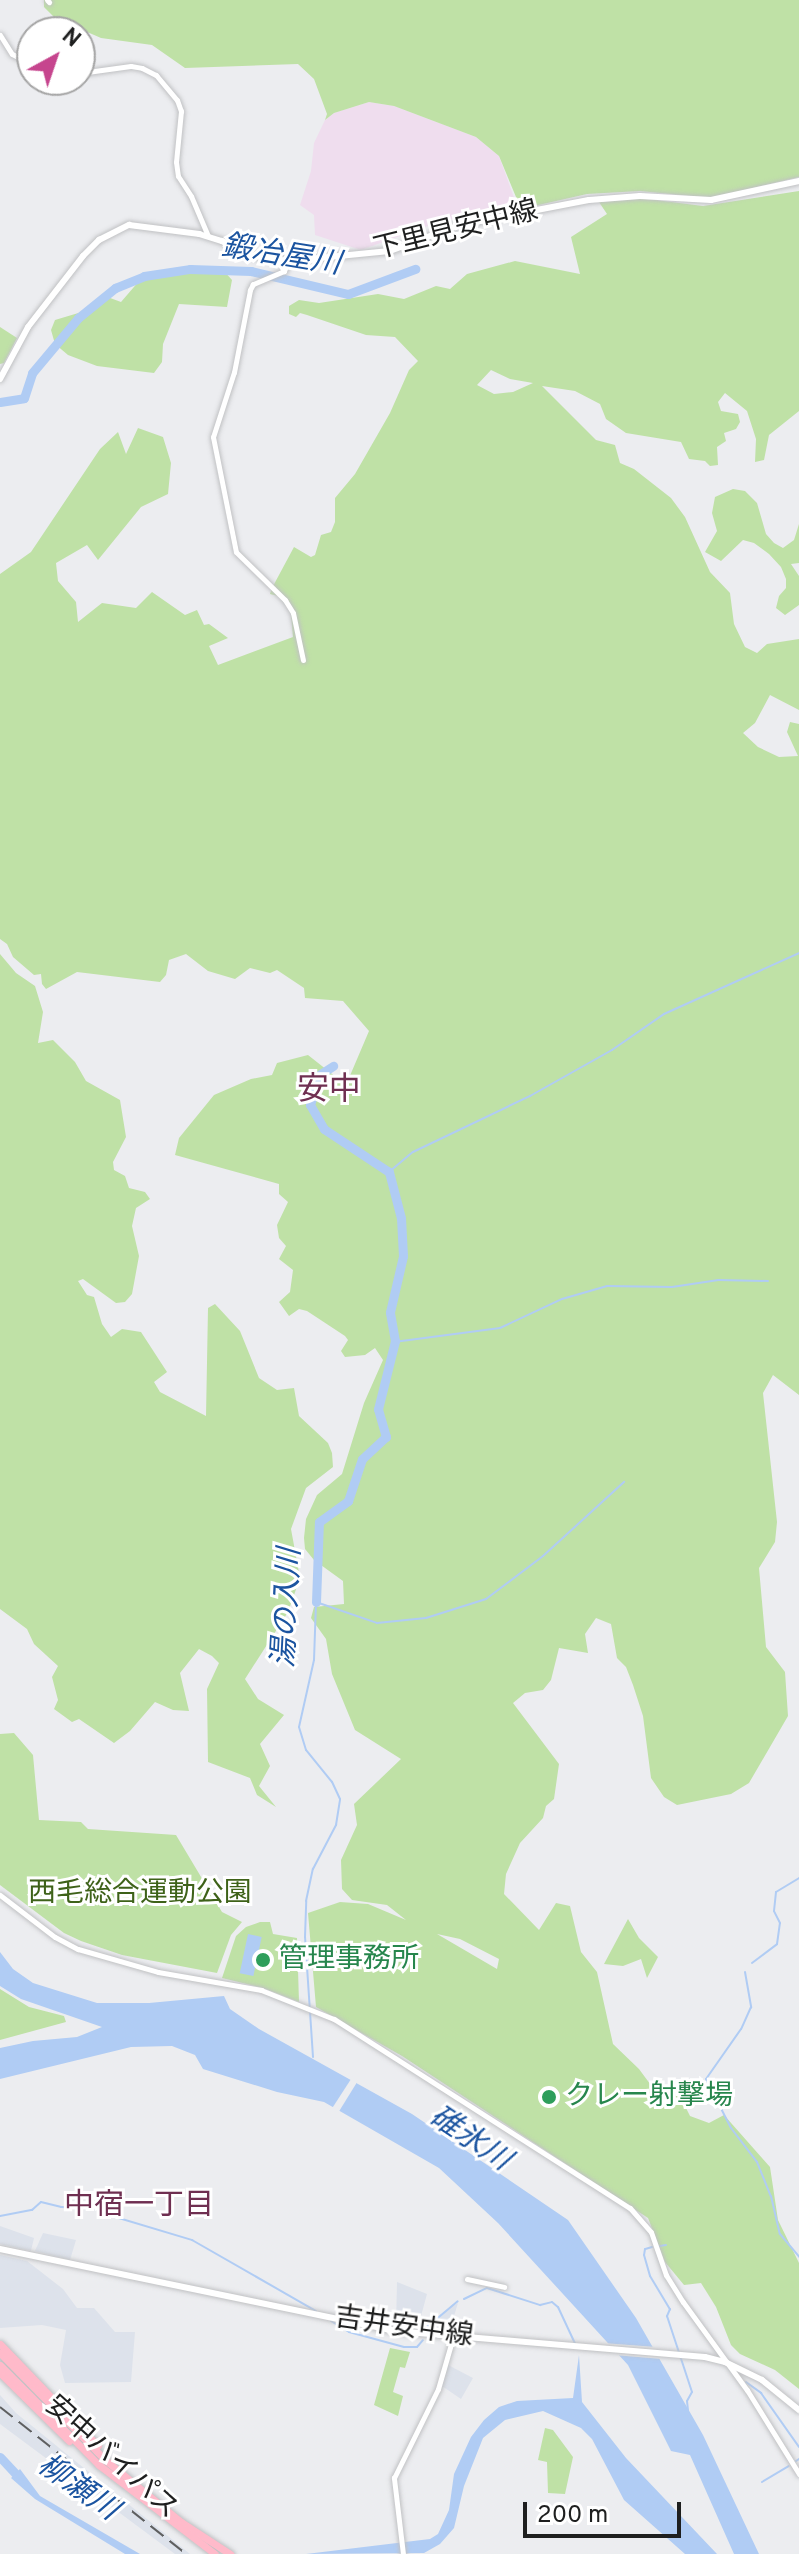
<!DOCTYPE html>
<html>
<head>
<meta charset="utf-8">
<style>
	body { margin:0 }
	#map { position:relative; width:799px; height:2554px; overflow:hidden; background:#ecedf0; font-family:Overpass,"Noto Sans JP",sans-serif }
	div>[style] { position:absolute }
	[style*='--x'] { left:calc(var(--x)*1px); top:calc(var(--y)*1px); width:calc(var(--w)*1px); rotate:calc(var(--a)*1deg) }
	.built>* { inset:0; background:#dde2eb }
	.industrial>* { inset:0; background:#efddee }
	.green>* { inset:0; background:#bfe1a6 }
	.water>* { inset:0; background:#b0ccf4; transform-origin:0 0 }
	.pier>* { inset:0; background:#ecedf0 }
	.stream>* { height:2px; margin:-1px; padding:0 1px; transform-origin:1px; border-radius:1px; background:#b0ccf4 }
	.river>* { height:9px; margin:-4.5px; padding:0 4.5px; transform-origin:4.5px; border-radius:4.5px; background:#b0ccf4 }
	.roads { filter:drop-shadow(0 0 2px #c0c1c3) drop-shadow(0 0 2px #c0c1c3) }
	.tertiary>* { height:5px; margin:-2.5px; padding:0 2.5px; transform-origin:2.5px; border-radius:2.5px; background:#fff }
	.secondary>* { height:6px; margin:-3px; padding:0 3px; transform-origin:3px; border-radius:3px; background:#fff }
	.trunk>* { height:7px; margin:-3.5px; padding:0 3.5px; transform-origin:3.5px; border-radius:3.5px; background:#ffbaca }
	.rail>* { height:2px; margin-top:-1px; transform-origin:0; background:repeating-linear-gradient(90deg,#5e5f60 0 16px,transparent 0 24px) }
	.dots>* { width:22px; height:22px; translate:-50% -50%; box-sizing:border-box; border:4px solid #fff; border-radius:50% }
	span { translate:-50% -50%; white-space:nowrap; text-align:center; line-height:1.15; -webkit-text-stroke:6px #fff; paint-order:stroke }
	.street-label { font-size:28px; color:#1e1f1f }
	.park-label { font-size:28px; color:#3e6219 }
	.leisure-label { font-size:28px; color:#27864d }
	.left { translate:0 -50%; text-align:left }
	.water-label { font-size:30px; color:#1b54a0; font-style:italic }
	.neighbourhood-label { font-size:30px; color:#6f2f51 }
	.quarter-label { font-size:32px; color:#6f2f51 }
	.north { position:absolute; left:16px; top:16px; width:80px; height:80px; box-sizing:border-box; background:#fff; border:2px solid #a5a5a5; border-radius:50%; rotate:40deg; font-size:22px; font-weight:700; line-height:32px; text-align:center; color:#1e1f1f }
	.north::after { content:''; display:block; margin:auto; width:28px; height:36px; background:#c6458e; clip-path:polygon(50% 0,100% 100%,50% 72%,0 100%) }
	.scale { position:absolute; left:523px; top:2502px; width:158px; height:36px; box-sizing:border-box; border:4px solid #1e1f1f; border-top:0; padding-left:10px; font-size:24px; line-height:28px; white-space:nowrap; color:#1e1f1f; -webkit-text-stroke:6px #fff; paint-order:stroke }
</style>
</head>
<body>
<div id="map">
	<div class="built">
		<div style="clip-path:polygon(0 2226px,34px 2238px,31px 2251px,0 2244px)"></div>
		<div style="clip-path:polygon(43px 2233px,76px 2240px,70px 2260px,35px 2251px)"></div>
		<div style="clip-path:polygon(0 2255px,27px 2261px,63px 2289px,77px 2308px,94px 2308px,115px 2332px,135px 2332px,131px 2382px,65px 2383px,60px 2365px,66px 2330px,42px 2325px,0 2328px)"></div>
		<div style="clip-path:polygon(397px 2282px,427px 2294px,418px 2327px,396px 2325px)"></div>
		<div style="clip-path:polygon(458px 2303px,450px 2329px,428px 2328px,451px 2307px)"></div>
		<div style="clip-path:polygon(448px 2365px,473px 2378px,461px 2399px,442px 2386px)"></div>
		<div style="clip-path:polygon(0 2395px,16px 2413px,190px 2554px,175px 2554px,0 2424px)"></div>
	</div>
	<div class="industrial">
		<div style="clip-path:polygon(369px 102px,394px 106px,476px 137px,499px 156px,517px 206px,439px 222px,361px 250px,315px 235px,314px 215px,300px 205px,311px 171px,314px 143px,325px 120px,334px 113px)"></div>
	</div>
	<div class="green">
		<div style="clip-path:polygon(44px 0,799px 0,799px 177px,711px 198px,640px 191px,587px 194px,521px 209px,499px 156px,476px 137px,394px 106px,369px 102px,334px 113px,325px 120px,327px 114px,314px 79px,298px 64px,185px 68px,152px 45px,101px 38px,55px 18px,44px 7px)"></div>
		<div style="clip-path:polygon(evenodd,799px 191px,799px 411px,769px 435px,764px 460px,755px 462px,756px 439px,747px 411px,725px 393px,718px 402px,721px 411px,738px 414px,740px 422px,736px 429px,724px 433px,726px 441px,717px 447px,718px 465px,710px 466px,705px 461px,689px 459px,681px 442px,626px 433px,606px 419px,600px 404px,575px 391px,542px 386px,596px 440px,615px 445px,620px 463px,634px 469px,671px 498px,685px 517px,710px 572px,730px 593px,734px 624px,745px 647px,757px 653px,767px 644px,799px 639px,799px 710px,770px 695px,755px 723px,743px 733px,758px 747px,779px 757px,798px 756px,787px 732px,790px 722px,799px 724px,799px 1395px,773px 1375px,763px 1393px,777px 1522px,775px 1542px,759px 1568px,766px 1647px,785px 1672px,788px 1716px,749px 1783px,731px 1794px,677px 1805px,664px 1797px,651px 1778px,643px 1716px,633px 1685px,626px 1667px,617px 1658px,611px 1624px,596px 1618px,585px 1634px,588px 1653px,559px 1648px,551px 1680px,543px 1690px,525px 1693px,513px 1703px,559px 1764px,554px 1799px,546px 1806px,543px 1818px,520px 1843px,506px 1874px,504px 1894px,539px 1930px,556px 1903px,570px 1906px,581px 1952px,597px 1972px,613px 2044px,639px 2069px,656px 2092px,680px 2096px,690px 2116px,709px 2123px,724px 2115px,770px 2167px,778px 2220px,799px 2263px,799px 2389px,775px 2370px,740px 2354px,731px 2345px,716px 2307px,701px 2283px,684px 2285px,665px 2262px,648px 2218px,402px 2056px,316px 2007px,308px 1913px,340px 1902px,368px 1904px,406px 1920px,387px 1905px,352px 1900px,342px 1889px,341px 1860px,357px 1825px,354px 1804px,401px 1759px,355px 1730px,332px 1674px,326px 1639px,311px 1618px,314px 1607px,344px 1604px,343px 1581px,314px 1560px,305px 1549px,304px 1538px,306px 1519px,317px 1495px,342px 1474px,364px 1403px,383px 1360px,375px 1348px,365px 1355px,345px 1357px,341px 1351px,348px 1340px,345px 1336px,307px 1311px,299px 1309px,289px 1316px,279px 1302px,290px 1292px,293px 1270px,279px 1259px,286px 1246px,279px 1238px,277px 1225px,288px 1202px,279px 1194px,279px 1184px,175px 1155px,179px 1138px,214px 1095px,251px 1079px,272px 1075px,277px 1063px,308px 1055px,346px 1085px,369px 1031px,343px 1001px,305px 998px,304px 988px,277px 970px,270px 973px,250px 968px,235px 979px,208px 971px,186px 954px,169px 960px,166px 975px,160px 982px,77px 972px,46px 989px,42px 984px,41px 974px,34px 975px,13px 957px,7px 944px,0 939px,0 574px,31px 552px,100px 449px,118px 432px,126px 454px,138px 428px,163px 437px,171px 463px,168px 494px,141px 507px,98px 560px,87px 545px,56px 563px,58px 581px,76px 602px,78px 622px,102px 603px,136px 608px,152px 592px,185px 615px,197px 610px,204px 625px,209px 624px,228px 638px,209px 646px,218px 665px,293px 637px,291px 614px,282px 597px,270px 594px,272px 588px,294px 547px,311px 557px,315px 555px,321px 535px,331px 532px,335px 522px,335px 498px,355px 474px,390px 413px,409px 370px,418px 361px,395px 337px,366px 335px,307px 315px,300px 313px,296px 317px,289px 314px,289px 306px,299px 300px,319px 303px,378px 294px,404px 299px,436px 286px,450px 289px,467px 274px,515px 261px,580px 274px,571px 237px,607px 214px,599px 202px,640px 198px,703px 206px,799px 191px,491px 370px,510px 379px,533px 383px,513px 392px,494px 394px,477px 385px,491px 370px,799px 191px,437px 1934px,460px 1939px,499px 1959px,497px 1969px,437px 1934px)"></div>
		<div style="clip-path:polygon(194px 268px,223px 270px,232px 280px,227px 307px,179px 304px,163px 344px,162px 362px,154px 373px,97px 366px,68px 355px,55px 344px,51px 330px,55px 320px,85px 311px,102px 295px,121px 302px,146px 273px)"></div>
		<div style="clip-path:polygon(0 327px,17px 338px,4px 363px,0 364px)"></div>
		<div style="clip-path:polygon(733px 489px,745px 491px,757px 503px,766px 534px,774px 543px,783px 548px,794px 540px,799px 524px,799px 563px,791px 564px,799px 576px,799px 605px,785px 615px,776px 608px,779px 596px,786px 588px,786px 579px,781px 567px,769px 554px,754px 543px,743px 540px,721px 561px,705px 552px,717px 531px,712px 513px,715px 497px)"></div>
		<div style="clip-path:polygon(0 954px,16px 973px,35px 986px,43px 1012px,38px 1043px,53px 1040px,75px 1062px,86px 1081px,120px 1100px,126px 1137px,113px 1162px,114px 1170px,125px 1176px,129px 1188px,145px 1192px,150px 1199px,136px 1208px,132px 1226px,139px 1256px,132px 1294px,125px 1302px,116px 1303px,83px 1279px,78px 1281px,87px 1295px,94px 1297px,102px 1324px,111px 1337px,122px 1329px,141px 1332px,167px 1372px,154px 1382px,160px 1392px,206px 1416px,208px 1308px,215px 1304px,240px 1331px,259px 1378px,277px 1390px,294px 1388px,299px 1416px,328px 1443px,332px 1453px,333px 1467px,306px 1488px,291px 1529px,300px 1578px,288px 1612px,245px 1679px,258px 1699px,284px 1715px,260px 1744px,270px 1766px,259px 1786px,276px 1807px,257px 1795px,250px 1778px,208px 1762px,207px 1689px,219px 1663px,212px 1656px,199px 1649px,180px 1673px,189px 1711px,173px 1710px,155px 1702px,130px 1731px,114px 1743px,79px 1719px,72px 1722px,54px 1709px,58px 1700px,52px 1677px,58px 1666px,34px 1644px,27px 1629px,0 1609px)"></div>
		<div style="clip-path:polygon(14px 1733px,33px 1755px,39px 1820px,81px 1822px,88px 1829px,176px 1835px,222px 1912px,242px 1922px,231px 1935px,217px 1973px,122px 1955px,81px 1941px,64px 1933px,0 1885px,0 1734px)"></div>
		<div style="clip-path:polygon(628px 1919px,639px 1938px,658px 1957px,647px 1978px,641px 1959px,623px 1966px,604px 1964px)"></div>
		<div style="clip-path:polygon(260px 1922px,270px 1922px,273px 1934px,297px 1938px,299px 2002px,263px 1988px,222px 1978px,236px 1936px,246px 1927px)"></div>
		<div style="clip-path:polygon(0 1989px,29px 2007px,64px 2016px,66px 2022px,0 2040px)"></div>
		<div style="clip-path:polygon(390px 2348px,410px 2352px,405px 2368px,400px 2367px,393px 2392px,403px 2396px,398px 2416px,374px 2405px)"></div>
		<div style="clip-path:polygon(545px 2428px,553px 2430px,573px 2457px,565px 2494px,548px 2493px,547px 2462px,538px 2460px)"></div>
	</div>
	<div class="water">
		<div style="left:248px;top:1934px;width:14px;height:40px;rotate:12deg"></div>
		<div style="clip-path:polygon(0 1952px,13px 1969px,33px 1983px,97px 2003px,149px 2003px,224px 1996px,230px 2009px,259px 2029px,412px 2114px,568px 2220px,636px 2318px,703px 2435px,759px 2554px,734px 2554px,690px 2455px,671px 2451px,628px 2365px,498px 2223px,439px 2168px,324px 2102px,277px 2092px,203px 2069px,195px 2055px,172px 2046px,131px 2047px,0 2079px,0 2048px,33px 2041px,77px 2037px,102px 2027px,21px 1999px,0 1986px)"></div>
		<div style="clip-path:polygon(579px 2355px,582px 2402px,626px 2458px,717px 2554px,685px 2554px,624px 2500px,592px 2439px,581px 2428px,543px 2411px,505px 2420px,483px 2438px,464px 2486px,454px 2528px,440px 2544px,424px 2553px,306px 2554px,430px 2539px,438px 2534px,449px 2510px,454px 2474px,471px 2437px,484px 2420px,499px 2407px,517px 2401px,573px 2398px)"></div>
		<div style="clip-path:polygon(20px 2469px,40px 2496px,140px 2554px,125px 2554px,35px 2499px,11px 2478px)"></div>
	</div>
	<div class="pier">
		<div style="clip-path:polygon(353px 2076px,359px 2079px,338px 2113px,331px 2110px)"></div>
		<div style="clip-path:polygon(603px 2343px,656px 2347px,662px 2359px,614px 2355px)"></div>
	</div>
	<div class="stream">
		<div style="--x:389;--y:1172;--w:31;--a:-40"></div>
		<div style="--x:413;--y:1152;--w:130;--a:-25.6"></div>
		<div style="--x:530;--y:1096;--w:94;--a:-29.3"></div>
		<div style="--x:612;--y:1050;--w:63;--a:-34.7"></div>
		<div style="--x:664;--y:1014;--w:148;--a:-24.3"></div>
		<div style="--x:394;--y:1342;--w:107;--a:-7.5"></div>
		<div style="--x:500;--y:1328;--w:68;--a:-25.1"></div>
		<div style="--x:562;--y:1299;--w:47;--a:-16.1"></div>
		<div style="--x:607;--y:1286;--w:65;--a:0.9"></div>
		<div style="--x:672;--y:1287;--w:47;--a:-8.7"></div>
		<div style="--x:718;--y:1280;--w:50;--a:1.1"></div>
		<div style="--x:752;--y:1963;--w:31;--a:-37"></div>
		<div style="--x:777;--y:1944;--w:21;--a:-82"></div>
		<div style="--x:780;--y:1923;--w:13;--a:-117"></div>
		<div style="--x:774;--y:1911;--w:19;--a:-84"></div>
		<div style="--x:776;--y:1892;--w:27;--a:-31"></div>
		<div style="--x:745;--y:1972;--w:36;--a:80"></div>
		<div style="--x:751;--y:2007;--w:24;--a:114"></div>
		<div style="--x:741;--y:2029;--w:61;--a:125"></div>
		<div style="--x:706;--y:2079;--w:55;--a:63"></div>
		<div style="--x:731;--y:2128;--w:43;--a:52.6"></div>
		<div style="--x:757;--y:2162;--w:37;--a:68"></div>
		<div style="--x:771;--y:2196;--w:39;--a:77"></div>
		<div style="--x:780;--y:2234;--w:30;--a:50"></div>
		<div style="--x:313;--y:2057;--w:120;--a:-93.8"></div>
		<div style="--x:305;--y:1937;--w:36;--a:-88"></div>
		<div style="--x:306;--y:1901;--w:33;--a:-78"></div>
		<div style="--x:313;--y:1869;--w:50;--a:-62.4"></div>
		<div style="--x:336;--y:1825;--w:26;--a:-81"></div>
		<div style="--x:340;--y:1799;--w:19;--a:-115"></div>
		<div style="--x:332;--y:1782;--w:41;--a:-129.1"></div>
		<div style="--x:306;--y:1750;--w:24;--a:-107"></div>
		<div style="--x:299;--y:1727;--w:69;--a:-77.4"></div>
		<div style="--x:314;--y:1660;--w:58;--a:-88"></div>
		<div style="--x:316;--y:1602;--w:65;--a:19"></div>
		<div style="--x:377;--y:1623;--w:49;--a:-5.8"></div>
		<div style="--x:426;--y:1618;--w:63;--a:-17.6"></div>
		<div style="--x:486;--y:1599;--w:71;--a:-37"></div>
		<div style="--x:543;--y:1556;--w:110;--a:-42.4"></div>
		<div style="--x:0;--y:2216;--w:33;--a:-11"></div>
		<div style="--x:32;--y:2210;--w:12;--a:-42"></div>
		<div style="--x:41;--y:2202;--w:21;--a:14"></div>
		<div style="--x:61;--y:2207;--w:34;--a:2"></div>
		<div style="--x:95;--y:2208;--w:19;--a:25"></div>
		<div style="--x:112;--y:2216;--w:84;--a:16.7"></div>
		<div style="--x:192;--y:2240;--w:143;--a:29.8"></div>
		<div style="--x:660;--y:2246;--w:6;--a:-9"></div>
		<div style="--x:652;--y:2247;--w:7;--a:164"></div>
		<div style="--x:645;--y:2249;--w:6;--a:99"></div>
		<div style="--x:644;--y:2255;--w:22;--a:74"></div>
		<div style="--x:650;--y:2276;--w:39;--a:59"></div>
		<div style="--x:670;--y:2309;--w:8;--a:113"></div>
		<div style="--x:667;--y:2316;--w:80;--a:71.8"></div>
		<div style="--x:692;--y:2392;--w:10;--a:119"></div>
		<div style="--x:687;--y:2401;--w:10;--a:84"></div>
		<div style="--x:464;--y:2299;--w:25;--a:-26"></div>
		<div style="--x:487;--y:2288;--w:56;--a:17.8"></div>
		<div style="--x:540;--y:2305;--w:12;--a:-14"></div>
		<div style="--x:552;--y:2302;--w:8;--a:40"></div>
		<div style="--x:558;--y:2307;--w:40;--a:65"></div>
		<div style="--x:331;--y:2321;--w:21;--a:31"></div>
		<div style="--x:349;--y:2332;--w:57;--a:15.3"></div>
		<div style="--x:404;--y:2347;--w:13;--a:0"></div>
		<div style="--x:417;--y:2347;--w:9;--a:-49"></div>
		<div style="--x:427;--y:2327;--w:40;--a:-40"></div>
		<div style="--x:746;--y:2382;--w:19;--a:36"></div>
		<div style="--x:761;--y:2393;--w:66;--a:54.9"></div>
		<div style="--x:796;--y:2461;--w:4;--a:-34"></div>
		<div style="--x:762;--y:2482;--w:31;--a:-31"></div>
	</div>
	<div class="river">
		<div style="--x:0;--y:402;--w:24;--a:-9"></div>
		<div style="--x:24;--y:398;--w:26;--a:-72"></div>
		<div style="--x:32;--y:373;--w:72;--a:-50.1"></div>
		<div style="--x:78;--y:318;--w:48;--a:-39"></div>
		<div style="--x:115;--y:288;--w:31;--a:-22"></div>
		<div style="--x:144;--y:276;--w:47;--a:-8.7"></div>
		<div style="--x:190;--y:269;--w:61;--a:1.9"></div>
		<div style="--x:251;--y:271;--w:100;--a:13.3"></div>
		<div style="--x:348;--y:294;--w:72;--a:-20.5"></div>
		<div style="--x:316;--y:1602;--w:80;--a:-87.9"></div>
		<div style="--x:319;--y:1522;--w:36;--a:-36"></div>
		<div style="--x:348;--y:1501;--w:44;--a:-71.6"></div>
		<div style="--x:362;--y:1459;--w:33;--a:-43"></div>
		<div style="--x:386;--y:1437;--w:29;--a:-106"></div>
		<div style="--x:378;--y:1409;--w:70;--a:-76"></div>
		<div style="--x:395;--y:1341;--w:29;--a:-100"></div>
		<div style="--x:390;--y:1312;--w:57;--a:-76.9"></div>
		<div style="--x:403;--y:1256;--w:38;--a:-93"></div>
		<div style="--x:401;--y:1218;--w:48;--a:-104.6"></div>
		<div style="--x:389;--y:1172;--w:78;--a:-146.5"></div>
		<div style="--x:324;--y:1129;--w:28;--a:-120"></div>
		<div style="--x:310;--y:1105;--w:31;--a:-73"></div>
		<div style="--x:319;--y:1075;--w:17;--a:-33"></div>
		<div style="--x:0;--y:2457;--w:33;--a:47"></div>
	</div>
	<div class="roads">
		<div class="tertiary">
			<div style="--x:47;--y:0;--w:3;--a:45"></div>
			<div style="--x:0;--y:35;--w:22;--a:58"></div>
			<div style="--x:12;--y:54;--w:22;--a:27"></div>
			<div style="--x:80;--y:73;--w:51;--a:-7.8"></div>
			<div style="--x:131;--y:66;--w:11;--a:10"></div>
			<div style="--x:142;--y:68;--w:16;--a:27"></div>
			<div style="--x:156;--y:75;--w:33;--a:50"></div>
			<div style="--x:177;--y:100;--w:12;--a:70"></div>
			<div style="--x:181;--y:111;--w:51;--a:95.6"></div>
			<div style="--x:176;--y:162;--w:14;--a:82"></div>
			<div style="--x:178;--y:176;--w:24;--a:57"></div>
			<div style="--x:191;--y:196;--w:43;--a:67"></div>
			<div style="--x:288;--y:261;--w:11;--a:112"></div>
			<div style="--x:284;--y:271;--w:34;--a:157"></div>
			<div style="--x:253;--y:284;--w:7;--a:117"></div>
			<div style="--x:250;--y:290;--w:84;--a:101"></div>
			<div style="--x:234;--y:372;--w:68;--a:107.9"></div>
			<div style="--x:213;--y:437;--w:117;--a:78.7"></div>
			<div style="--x:236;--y:552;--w:69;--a:44.4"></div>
			<div style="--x:285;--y:600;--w:15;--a:58"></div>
			<div style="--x:293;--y:613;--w:48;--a:78"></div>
			<div style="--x:0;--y:1895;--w:69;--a:37.4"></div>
			<div style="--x:55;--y:1937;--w:26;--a:28"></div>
			<div style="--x:78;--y:1949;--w:83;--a:16"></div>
			<div style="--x:158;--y:1972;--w:105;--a:9.9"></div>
			<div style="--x:261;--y:1990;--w:79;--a:21.7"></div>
			<div style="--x:334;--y:2019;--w:351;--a:32.6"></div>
			<div style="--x:630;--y:2208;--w:32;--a:49"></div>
			<div style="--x:651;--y:2232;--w:46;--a:70.8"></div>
			<div style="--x:666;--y:2275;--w:32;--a:58"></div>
			<div style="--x:683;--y:2302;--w:109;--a:54"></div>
			<div style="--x:747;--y:2390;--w:99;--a:58.2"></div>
			<div style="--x:467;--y:2279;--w:38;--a:12"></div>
			<div style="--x:403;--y:2554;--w:77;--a:-96.8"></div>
			<div style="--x:394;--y:2478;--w:99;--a:-63.7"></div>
			<div style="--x:438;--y:2389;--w:54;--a:-73.9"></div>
		</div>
		<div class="secondary">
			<div style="--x:0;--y:379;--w:59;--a:-61.7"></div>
			<div style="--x:28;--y:327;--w:90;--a:-52.2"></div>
			<div style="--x:83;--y:256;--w:23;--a:-45"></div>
			<div style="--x:99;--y:240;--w:34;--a:-27"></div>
			<div style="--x:129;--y:225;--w:71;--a:7.3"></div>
			<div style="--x:199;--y:234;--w:24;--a:17"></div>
			<div style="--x:222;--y:241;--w:30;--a:28"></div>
			<div style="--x:248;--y:255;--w:40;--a:8.5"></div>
			<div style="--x:288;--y:261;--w:102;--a:-5.6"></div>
			<div style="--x:390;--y:251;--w:74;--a:-20.6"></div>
			<div style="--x:459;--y:225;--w:132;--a:-10.9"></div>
			<div style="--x:589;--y:200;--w:51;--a:-4.5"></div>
			<div style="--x:640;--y:196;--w:71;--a:3.2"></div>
			<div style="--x:711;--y:200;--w:90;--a:-12.2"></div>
			<div style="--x:0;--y:2249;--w:403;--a:11.7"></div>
			<div style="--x:395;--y:2331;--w:311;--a:4.8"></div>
			<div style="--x:705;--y:2357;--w:21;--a:14"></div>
			<div style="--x:725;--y:2362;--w:41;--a:25.9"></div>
			<div style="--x:762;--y:2380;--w:48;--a:39"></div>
		</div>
		<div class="trunk">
			<div style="--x:0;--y:2344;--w:141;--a:46.1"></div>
			<div style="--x:0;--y:2353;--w:148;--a:45.5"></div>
			<div style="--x:104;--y:2459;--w:99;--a:39.3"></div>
			<div style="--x:181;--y:2522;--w:59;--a:33.1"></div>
			<div style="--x:0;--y:2365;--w:141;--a:45.3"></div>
			<div style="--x:99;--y:2465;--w:146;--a:37.5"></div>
			<div style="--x:0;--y:2373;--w:97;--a:44.6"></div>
		</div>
	</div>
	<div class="rail">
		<div style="--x:0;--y:2407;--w:237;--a:38.3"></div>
	</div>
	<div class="dots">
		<div style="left:263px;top:1960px;background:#2e9e5b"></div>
		<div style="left:549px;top:2097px;background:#2e9e5b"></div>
	</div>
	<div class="street-label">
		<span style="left:456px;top:231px;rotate:-14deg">下里見安中線</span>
		<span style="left:404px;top:2328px;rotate:8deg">吉井安中線</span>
		<span style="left:111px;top:2458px;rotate:42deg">安中バイパス</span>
	</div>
	<div class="park-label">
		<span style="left:140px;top:1894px">西毛総合運動公園</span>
	</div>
	<div class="leisure-label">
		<span class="left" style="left:279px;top:1960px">管理事務所</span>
		<span class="left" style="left:565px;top:2097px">クレー射撃場</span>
	</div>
	<div class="water-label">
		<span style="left:281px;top:257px;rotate:9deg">鍛冶屋川</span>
		<span style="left:289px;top:1608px;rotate:-87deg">湯の入川</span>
		<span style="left:469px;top:2140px;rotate:34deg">碓氷川</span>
		<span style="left:77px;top:2489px;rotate:35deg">柳瀬川</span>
	</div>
	<div class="neighbourhood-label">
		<span style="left:139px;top:2207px">中宿一丁目</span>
	</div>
	<div class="quarter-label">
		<span style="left:329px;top:1091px">安中</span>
	</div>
	<div class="north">N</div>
	<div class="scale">200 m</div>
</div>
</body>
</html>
